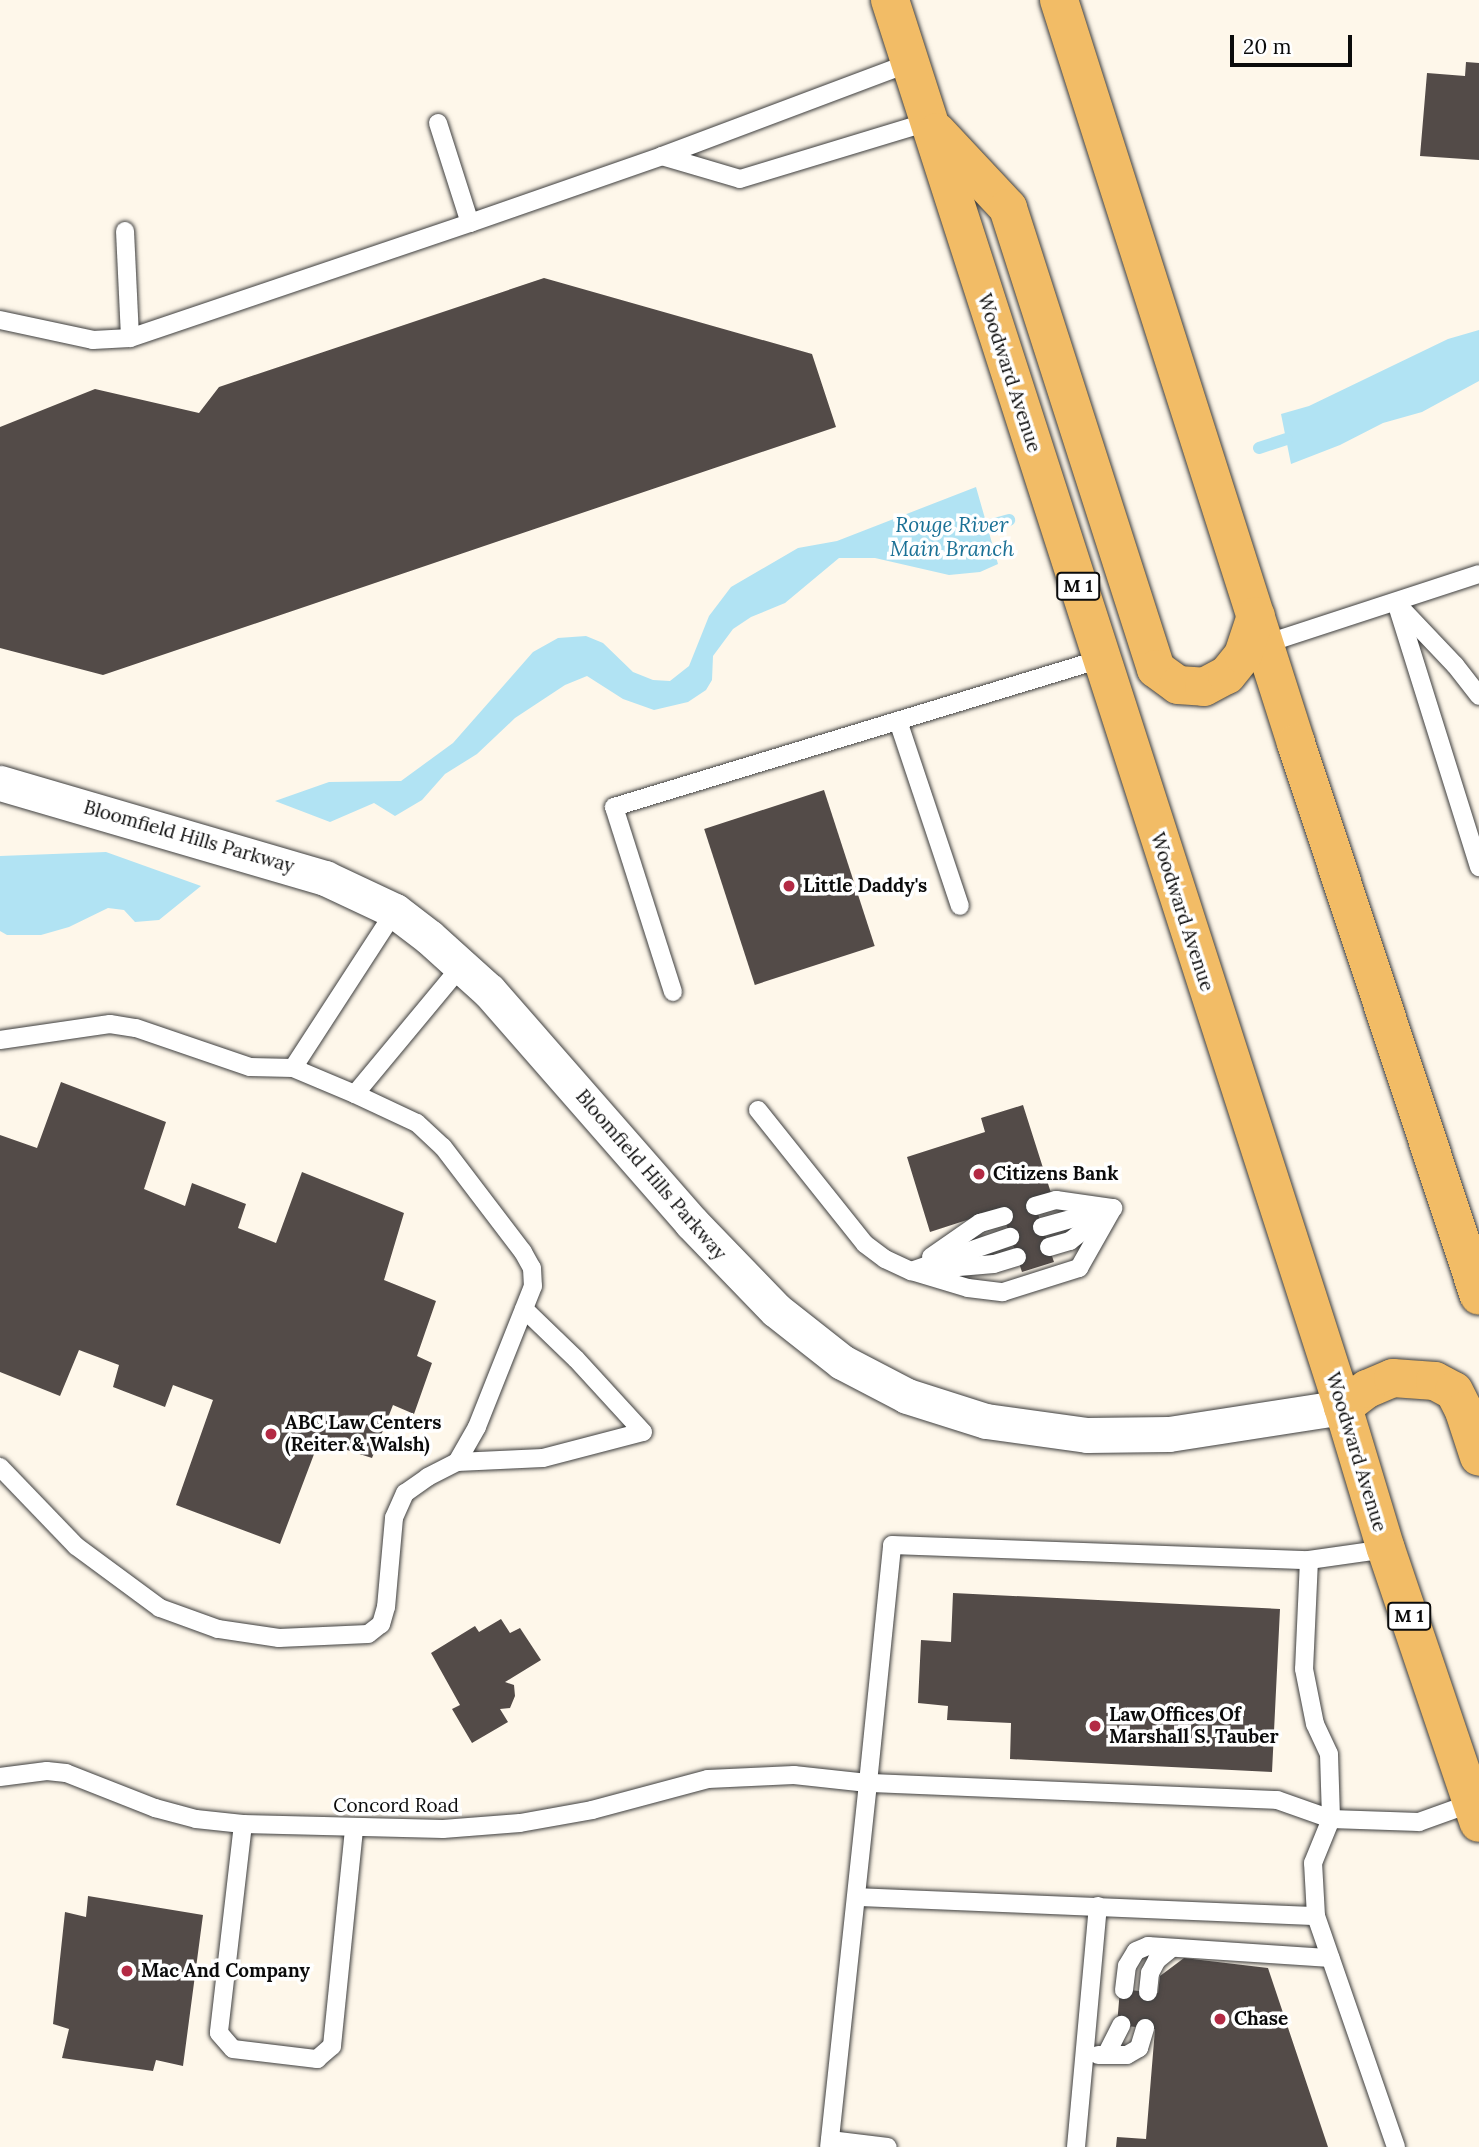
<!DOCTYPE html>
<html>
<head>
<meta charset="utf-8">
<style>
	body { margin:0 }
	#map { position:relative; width:1479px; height:2147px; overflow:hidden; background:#fef7ea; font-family:Lora,serif }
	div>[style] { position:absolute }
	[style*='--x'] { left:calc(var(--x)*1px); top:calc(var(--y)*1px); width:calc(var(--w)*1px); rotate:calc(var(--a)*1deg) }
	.water>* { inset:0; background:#b1e3f3 }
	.stream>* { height:12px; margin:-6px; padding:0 6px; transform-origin:6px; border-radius:6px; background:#b1e3f3 }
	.building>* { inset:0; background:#534b48; transform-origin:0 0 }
	.roads { filter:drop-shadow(0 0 2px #3e3e3e) drop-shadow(0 0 2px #3e3e3e) }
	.service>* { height:18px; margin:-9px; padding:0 9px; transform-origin:9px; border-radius:9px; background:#fff }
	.minor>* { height:35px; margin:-17.5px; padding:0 17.5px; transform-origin:17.5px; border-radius:17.5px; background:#fff }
	.primary>* { height:38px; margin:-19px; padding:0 19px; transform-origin:19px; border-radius:19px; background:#f2bc66 }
	.dots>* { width:19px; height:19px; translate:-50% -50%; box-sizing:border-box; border:4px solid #fff; border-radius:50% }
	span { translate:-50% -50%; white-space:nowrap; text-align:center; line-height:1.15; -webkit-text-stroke:7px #fff; paint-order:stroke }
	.shield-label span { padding:2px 5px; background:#fff; border:2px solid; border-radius:5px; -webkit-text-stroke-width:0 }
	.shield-label { font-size:18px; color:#0b0b0b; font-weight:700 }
	.street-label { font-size:19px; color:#0b0b0b }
	.poi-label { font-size:19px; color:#0b0b0b; font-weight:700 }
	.left { translate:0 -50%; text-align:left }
	.water-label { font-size:21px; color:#1b7196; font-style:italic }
	.scale { position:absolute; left:1230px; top:35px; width:122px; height:32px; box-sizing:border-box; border:4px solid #0b0b0b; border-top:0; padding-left:9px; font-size:21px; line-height:24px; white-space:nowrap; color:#0b0b0b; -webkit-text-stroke:5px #fff; paint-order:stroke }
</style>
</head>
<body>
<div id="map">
	<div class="water">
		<div style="clip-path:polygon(1479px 330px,1479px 381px,1422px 412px,1383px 423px,1340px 445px,1291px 464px,1281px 414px,1309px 406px,1448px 339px)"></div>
		<div style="clip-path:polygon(976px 487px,998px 564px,980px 572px,949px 575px,875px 558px,839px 558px,785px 603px,751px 617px,733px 629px,713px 656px,712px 680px,706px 690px,688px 702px,654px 710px,623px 699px,587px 676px,565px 685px,515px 718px,477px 754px,445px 774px,422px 800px,395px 816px,374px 803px,330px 822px,275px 801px,329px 782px,401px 781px,453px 743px,533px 652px,558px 638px,586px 636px,603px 643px,633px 672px,653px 680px,670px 681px,689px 666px,709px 616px,731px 587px,798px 548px,837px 541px)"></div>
		<div style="clip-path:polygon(106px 852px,201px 886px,159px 920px,135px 922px,124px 910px,108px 908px,69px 927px,41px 935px,7px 935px,0 931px,0 856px)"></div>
	</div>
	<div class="stream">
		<div style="--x:1259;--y:448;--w:29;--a:-18"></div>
		<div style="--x:987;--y:526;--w:23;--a:-15"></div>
	</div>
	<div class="building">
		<div style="clip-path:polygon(1466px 62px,1479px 63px,1479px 160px,1420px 156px,1427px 73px,1465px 76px)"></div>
		<div style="clip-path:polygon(544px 278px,812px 354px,836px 427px,103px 675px,0 648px,0 427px,95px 389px,199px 413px,219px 387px)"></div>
		<div style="left:824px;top:790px;width:164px;height:126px;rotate:72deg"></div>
		<div style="clip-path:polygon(61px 1082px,166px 1122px,144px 1189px,185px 1206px,192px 1183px,246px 1204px,238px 1228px,276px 1243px,302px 1172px,404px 1213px,384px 1280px,436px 1301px,417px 1356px,432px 1363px,414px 1414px,393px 1405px,372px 1458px,319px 1441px,280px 1544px,176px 1505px,213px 1400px,173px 1385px,165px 1407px,113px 1387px,119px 1365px,79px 1350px,60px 1396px,0 1372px,0 1135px,37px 1148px)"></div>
		<div style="clip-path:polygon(1023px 1105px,1051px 1193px,1033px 1199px,1054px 1262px,1022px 1272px,1001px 1209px,930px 1232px,907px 1157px,985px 1132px,981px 1118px)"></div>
		<div style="clip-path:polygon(953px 1593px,1280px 1609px,1272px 1772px,1010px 1759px,1011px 1723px,947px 1720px,948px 1706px,918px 1703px,921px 1640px,951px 1642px)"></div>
		<div style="clip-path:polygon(501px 1619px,510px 1633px,520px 1628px,541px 1660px,505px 1682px,514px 1685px,515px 1696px,510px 1708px,500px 1709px,508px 1722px,472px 1743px,452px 1709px,460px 1705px,431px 1653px,475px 1626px,479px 1632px)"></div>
		<div style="clip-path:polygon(88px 1896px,203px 1915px,183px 2066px,156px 2060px,153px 2071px,62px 2058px,69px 2029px,53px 2024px,65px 1912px,86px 1917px)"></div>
		<div style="clip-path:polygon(1184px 1958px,1268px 1968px,1328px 2147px,1116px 2147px,1117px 2137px,1146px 2139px,1155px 2029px,1117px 2025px,1120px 1989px,1158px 1993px,1160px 1976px)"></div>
	</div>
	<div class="roads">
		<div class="service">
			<div style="--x:438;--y:123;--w:105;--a:72.3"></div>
			<div style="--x:470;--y:223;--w:203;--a:-19.2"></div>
			<div style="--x:662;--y:156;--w:264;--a:-20.6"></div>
			<div style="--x:662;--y:156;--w:81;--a:16.4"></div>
			<div style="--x:740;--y:179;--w:196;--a:-16.9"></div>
			<div style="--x:125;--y:231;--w:107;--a:87.3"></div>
			<div style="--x:0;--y:320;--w:95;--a:12.1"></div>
			<div style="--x:93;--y:340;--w:37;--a:-3"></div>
			<div style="--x:130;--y:338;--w:359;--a:-18.7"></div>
			<div style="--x:1396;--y:602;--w:278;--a:72.6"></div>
			<div style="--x:1398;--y:605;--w:83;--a:46.5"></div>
			<div style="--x:1455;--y:665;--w:39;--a:52"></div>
			<div style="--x:1265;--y:644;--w:225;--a:-18.1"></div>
			<div style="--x:898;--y:721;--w:195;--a:71.5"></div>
			<div style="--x:673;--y:992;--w:194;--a:-107.7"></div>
			<div style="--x:614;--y:807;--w:509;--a:-16.9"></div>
			<div style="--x:0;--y:1040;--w:111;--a:-8.3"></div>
			<div style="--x:110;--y:1024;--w:26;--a:9"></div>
			<div style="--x:136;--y:1028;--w:120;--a:18.9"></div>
			<div style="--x:250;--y:1067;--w:43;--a:1.3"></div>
			<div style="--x:293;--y:1068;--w:67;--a:22.8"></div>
			<div style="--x:355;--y:1094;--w:68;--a:25.1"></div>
			<div style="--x:417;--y:1123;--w:35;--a:43"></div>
			<div style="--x:443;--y:1147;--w:132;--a:52.7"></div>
			<div style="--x:523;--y:1252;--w:18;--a:61"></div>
			<div style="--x:532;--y:1268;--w:18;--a:87"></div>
			<div style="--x:533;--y:1286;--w:152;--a:111.7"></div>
			<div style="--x:477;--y:1427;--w:40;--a:119.7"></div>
			<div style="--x:457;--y:1462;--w:33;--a:153"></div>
			<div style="--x:428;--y:1477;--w:28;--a:145"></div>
			<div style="--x:405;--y:1493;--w:27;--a:114"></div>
			<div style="--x:394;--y:1518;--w:89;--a:95.1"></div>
			<div style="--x:386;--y:1607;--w:18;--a:106"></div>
			<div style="--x:381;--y:1624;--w:16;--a:142"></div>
			<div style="--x:368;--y:1634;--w:89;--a:177.4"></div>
			<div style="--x:279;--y:1638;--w:62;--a:-171.6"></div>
			<div style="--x:218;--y:1629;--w:62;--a:-160.1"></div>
			<div style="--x:160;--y:1608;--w:104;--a:-143.6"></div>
			<div style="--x:76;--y:1546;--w:110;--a:-133.9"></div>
			<div style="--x:293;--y:1068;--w:187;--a:-57"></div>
			<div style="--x:355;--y:1094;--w:168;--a:-50.3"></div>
			<div style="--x:758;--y:1110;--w:171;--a:51.4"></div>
			<div style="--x:865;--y:1244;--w:25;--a:37"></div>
			<div style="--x:885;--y:1259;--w:29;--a:25"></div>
			<div style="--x:911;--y:1271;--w:105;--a:-19"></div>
			<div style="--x:1035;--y:1206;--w:22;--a:-16"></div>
			<div style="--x:1056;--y:1200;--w:58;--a:8"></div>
			<div style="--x:1042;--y:1227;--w:63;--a:-15.6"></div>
			<div style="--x:1049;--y:1247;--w:22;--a:-16"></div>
			<div style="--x:1070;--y:1241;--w:48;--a:-38.3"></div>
			<div style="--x:931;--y:1257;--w:60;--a:-34.8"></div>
			<div style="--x:980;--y:1223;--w:25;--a:-16"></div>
			<div style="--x:935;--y:1269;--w:59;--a:-4.8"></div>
			<div style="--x:994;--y:1264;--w:24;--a:-17"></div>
			<div style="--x:911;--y:1271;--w:59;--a:16.6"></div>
			<div style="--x:968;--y:1288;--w:35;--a:7"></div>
			<div style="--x:1003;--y:1292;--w:80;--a:-17.5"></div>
			<div style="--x:1079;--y:1268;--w:69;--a:-60.5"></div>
			<div style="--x:457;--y:1462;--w:86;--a:-2.7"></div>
			<div style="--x:543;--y:1458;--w:103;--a:-14.6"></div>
			<div style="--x:643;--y:1432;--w:99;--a:-132.5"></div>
			<div style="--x:576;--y:1359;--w:72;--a:-136.1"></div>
			<div style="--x:1309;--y:1560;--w:109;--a:92.6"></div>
			<div style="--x:1304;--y:1669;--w:56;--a:78.7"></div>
			<div style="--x:1315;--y:1724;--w:33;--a:65"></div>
			<div style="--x:1329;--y:1754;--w:65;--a:88.2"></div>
			<div style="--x:1331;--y:1819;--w:57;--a:-160.6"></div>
			<div style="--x:1277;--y:1800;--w:409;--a:-177.6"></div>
			<div style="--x:868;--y:1783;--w:239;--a:-84.2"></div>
			<div style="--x:892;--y:1545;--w:417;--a:2.1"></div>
			<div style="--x:1309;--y:1560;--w:78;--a:-8.1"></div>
			<div style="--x:0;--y:1777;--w:47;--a:-7.3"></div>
			<div style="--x:47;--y:1771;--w:19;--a:6"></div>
			<div style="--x:66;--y:1773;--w:96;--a:21.5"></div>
			<div style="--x:155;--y:1808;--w:42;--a:15"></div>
			<div style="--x:196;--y:1819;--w:47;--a:6.1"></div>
			<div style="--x:243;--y:1824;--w:200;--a:1.4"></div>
			<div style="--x:443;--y:1829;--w:77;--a:-4.5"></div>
			<div style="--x:520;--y:1823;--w:73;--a:-10.2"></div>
			<div style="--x:592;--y:1810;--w:120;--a:-15"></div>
			<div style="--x:708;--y:1779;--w:86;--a:-2.7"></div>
			<div style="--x:794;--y:1775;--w:74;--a:6.2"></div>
			<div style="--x:868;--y:1783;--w:366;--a:96.1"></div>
			<div style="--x:243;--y:1824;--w:210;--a:96.6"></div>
			<div style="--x:219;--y:2033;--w:21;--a:49"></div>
			<div style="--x:233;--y:2049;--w:85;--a:6.8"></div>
			<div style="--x:317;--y:2059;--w:20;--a:-41"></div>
			<div style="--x:332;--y:2046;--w:219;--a:-84.2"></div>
			<div style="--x:857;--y:1897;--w:459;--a:2.4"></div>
			<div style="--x:1124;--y:1990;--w:24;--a:-83"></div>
			<div style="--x:1127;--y:1966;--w:17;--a:-59"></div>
			<div style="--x:1136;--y:1951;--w:13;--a:-23"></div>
			<div style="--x:1148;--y:1946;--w:183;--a:3.8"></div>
			<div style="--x:1148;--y:1992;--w:19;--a:-84"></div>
			<div style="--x:1150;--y:1973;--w:15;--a:-62"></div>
			<div style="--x:1157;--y:1960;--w:19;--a:-39"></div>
			<div style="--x:1098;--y:2055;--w:8;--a:0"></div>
			<div style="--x:1106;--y:2055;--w:34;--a:-63"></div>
			<div style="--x:1106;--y:2055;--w:21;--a:0"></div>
			<div style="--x:1127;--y:2055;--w:14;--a:-30"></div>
			<div style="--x:1139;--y:2048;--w:21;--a:-73"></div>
			<div style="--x:830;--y:2140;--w:58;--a:6.9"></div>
			<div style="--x:1076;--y:2147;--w:242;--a:-84.8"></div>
			<div style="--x:1396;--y:2147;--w:244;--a:-109.1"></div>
			<div style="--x:1316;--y:1916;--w:53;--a:-93.2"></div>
			<div style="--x:1313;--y:1863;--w:48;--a:-67.8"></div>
			<div style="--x:1331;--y:1819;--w:88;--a:2"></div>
			<div style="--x:1419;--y:1822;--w:56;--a:-19.7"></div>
		</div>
		<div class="minor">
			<div style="--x:0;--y:783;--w:339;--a:16.3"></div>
			<div style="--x:325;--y:878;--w:77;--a:25.2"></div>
			<div style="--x:395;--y:911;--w:43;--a:37.4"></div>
			<div style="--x:429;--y:937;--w:81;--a:42"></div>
			<div style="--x:489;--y:991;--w:307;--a:48.8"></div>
			<div style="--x:691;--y:1222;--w:122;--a:46"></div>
			<div style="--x:776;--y:1310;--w:84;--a:38.2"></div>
			<div style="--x:842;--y:1362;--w:73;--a:27.6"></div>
			<div style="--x:907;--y:1396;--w:83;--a:17.6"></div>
			<div style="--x:986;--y:1421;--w:102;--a:7.9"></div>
			<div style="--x:1087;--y:1435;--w:82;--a:-0.7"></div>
			<div style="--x:1169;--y:1434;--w:176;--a:-8.8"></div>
		</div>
		<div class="primary">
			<div style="--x:890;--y:0;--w:1478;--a:72.15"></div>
			<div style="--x:1343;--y:1407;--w:148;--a:73.2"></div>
			<div style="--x:1386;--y:1549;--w:289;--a:71.3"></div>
			<div style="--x:1059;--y:0;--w:780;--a:72.31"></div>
			<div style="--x:1296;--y:743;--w:582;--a:71.69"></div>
			<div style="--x:937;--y:132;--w:104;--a:46.9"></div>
			<div style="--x:1008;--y:208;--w:484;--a:72.2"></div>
			<div style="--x:1156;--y:669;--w:27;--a:36"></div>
			<div style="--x:1178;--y:685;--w:26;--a:4"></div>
			<div style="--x:1204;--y:687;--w:26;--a:-28"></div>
			<div style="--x:1227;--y:675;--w:26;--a:-51"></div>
			<div style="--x:1243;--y:655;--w:41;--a:-71.6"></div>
			<div style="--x:1343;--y:1407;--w:30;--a:-37"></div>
			<div style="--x:1367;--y:1389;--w:28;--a:-23"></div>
			<div style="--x:1393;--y:1378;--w:42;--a:4.1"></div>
			<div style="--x:1435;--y:1381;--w:21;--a:28"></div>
			<div style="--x:1454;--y:1391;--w:22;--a:63"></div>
			<div style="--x:1464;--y:1411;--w:48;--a:71.9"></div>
		</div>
	</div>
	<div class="dots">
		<div style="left:789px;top:886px;background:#b32a44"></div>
		<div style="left:979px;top:1174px;background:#b32a44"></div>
		<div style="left:271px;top:1434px;background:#b32a44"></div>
		<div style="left:1095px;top:1726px;background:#b32a44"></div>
		<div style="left:127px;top:1971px;background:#b32a44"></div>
		<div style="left:1220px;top:2019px;background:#b32a44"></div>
	</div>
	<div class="shield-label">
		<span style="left:1078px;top:586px">M 1</span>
		<span style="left:1409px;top:1616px">M 1</span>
	</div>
	<div class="street-label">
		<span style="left:1009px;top:373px;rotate:72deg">Woodward Avenue</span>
		<span style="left:189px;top:837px;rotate:16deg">Bloomfield Hills Parkway</span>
		<span style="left:1182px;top:912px;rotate:72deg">Woodward Avenue</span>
		<span style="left:651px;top:1175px;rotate:49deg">Bloomfield Hills Parkway</span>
		<span style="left:1356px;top:1452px;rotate:73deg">Woodward Avenue</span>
		<span style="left:396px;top:1806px">Concord Road</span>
	</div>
	<div class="poi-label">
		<span class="left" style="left:803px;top:886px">Little Daddy's</span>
		<span class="left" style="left:993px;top:1174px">Citizens Bank</span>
		<span class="left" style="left:285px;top:1434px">ABC Law Centers<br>(Reiter &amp; Walsh)</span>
		<span class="left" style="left:1109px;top:1726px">Law Offices Of<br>Marshall S. Tauber</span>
		<span class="left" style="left:141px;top:1971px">Mac And Company</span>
		<span class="left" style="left:1234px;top:2019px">Chase</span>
	</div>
	<div class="water-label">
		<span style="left:952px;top:537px">Rouge River<br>Main Branch</span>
	</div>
	<div class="scale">20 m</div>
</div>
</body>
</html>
